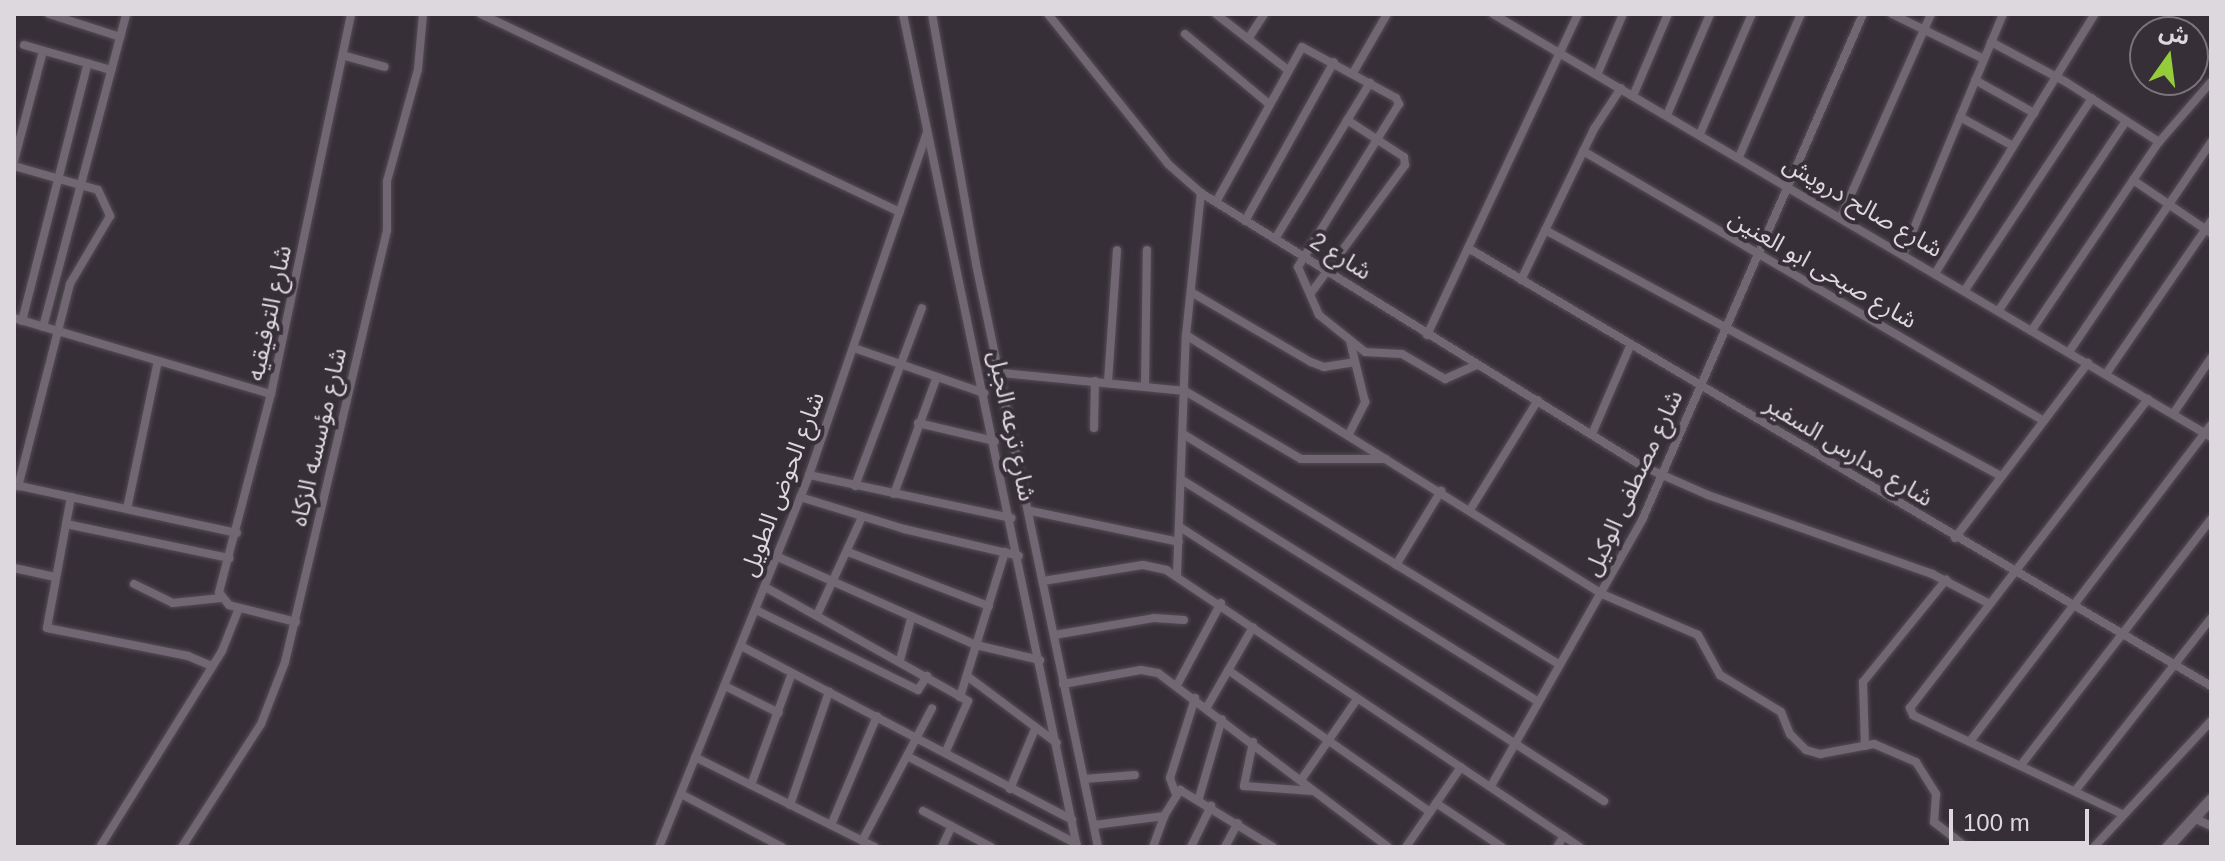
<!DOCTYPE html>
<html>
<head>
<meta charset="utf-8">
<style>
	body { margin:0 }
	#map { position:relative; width:2225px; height:861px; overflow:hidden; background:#372f38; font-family:Helvetica,"Noto Sans Arabic",sans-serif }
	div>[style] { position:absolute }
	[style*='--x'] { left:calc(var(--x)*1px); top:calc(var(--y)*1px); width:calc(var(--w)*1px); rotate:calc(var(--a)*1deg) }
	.roads { filter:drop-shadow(0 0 2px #534d54) drop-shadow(0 0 2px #534d54) }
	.minor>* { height:8px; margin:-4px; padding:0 4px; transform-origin:4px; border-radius:4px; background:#706772 }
	.tertiary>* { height:11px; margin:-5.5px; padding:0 5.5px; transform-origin:5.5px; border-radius:5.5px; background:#706772 }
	span { translate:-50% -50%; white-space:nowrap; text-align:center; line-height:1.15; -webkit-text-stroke:8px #372f38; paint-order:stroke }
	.street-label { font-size:24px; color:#ddd8de }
	.frame { position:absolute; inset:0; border:16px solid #ddd8de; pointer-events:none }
	.north { position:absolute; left:2129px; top:16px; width:80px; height:80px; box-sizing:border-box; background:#372f38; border:2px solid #79737a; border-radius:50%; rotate:14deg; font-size:22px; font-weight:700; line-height:32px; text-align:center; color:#ddd8de }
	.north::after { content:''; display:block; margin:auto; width:28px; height:36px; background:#95cc3a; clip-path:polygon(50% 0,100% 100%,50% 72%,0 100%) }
	.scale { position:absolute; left:1949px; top:809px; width:140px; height:36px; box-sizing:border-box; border:4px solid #ddd8de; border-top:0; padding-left:10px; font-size:24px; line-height:28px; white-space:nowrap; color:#ddd8de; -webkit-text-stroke:6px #372f38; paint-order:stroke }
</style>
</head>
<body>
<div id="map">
	<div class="roads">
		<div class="minor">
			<div style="--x:49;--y:14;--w:75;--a:17.9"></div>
			<div style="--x:481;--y:14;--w:463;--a:25.3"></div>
			<div style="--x:903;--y:14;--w:851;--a:78.2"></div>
			<div style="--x:932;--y:14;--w:254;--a:80"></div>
			<div style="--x:976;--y:264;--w:596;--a:78.18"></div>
			<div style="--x:1048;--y:14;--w:192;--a:51.3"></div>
			<div style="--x:1168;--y:164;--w:44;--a:41.3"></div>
			<div style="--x:1201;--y:193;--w:519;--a:31.76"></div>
			<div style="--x:1642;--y:466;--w:72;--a:23.7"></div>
			<div style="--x:1708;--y:495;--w:238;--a:19.4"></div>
			<div style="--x:1932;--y:574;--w:63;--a:27.4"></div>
			<div style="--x:1216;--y:14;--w:91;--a:37.9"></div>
			<div style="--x:1493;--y:14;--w:833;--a:30.5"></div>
			<div style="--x:1892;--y:14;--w:102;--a:26.1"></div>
			<div style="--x:1185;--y:34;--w:109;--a:39.8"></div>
			<div style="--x:1248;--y:39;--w:30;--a:-57"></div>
			<div style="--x:1991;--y:42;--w:85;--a:28.1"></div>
			<div style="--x:2066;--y:82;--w:111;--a:32.8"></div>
			<div style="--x:24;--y:45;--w:91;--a:16"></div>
			<div style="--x:345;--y:56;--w:41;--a:15.4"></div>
			<div style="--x:1353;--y:73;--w:68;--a:-60"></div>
			<div style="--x:1597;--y:75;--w:66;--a:-66.9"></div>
			<div style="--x:1975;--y:80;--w:68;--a:29.2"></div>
			<div style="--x:1633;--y:96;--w:89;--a:-66.9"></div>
			<div style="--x:1667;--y:115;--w:110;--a:-66.9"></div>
			<div style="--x:1960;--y:117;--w:60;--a:28.7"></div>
			<div style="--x:1700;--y:134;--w:131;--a:-66.6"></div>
			<div style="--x:1583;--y:151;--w:534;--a:30.36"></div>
			<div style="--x:1739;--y:157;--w:156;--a:-66.6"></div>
			<div style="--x:14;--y:161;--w:114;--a:-75.2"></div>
			<div style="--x:14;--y:166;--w:87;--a:15.9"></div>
			<div style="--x:98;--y:190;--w:29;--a:65"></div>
			<div style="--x:110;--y:216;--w:79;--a:120.5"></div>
			<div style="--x:70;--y:284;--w:209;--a:104.4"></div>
			<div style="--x:2133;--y:180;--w:94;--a:34.2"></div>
			<div style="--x:1216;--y:202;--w:177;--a:-61"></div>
			<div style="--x:1302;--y:47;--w:107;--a:28.5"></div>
			<div style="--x:1396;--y:98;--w:7;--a:63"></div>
			<div style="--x:1399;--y:104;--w:192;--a:121.8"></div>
			<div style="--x:1298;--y:267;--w:52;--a:66.4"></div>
			<div style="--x:1319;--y:315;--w:59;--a:38.8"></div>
			<div style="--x:1365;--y:352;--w:37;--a:3"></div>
			<div style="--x:1402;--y:354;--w:50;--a:30.2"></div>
			<div style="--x:1445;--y:379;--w:35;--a:-24"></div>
			<div style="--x:1841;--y:217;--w:222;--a:-66.1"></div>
			<div style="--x:1245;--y:221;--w:182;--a:-60.8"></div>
			<div style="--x:1545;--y:230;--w:518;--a:28.35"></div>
			<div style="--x:1275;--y:239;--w:183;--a:-58.7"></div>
			<div style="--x:1468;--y:248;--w:862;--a:30.52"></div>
			<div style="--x:1904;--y:252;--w:258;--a:-67.4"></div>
			<div style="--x:1936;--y:272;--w:303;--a:-58.4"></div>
			<div style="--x:1521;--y:280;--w:168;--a:-64.2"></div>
			<div style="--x:1594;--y:129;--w:49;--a:-56.6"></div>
			<div style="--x:1965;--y:290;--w:230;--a:-56.5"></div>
			<div style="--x:1191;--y:292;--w:139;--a:30.3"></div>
			<div style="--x:1311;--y:362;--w:14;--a:21"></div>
			<div style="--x:1324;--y:367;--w:30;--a:-9"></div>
			<div style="--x:1311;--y:293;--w:159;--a:-53.7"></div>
			<div style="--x:1405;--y:165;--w:8;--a:-97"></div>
			<div style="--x:1404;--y:157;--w:68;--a:-147"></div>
			<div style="--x:1999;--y:310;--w:228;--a:-56.1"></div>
			<div style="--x:14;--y:318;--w:268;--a:16.5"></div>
			<div style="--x:22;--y:321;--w:266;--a:-75.7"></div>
			<div style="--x:43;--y:327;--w:324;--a:-75.1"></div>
			<div style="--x:2032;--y:330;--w:227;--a:-56"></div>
			<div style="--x:2159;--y:142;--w:79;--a:-49.1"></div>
			<div style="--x:1186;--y:335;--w:490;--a:31.9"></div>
			<div style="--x:1602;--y:594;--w:104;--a:23.1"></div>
			<div style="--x:1698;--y:635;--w:46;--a:61.2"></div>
			<div style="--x:1720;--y:675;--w:71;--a:31.2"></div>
			<div style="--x:1781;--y:712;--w:24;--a:68"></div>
			<div style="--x:1790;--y:734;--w:23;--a:45"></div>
			<div style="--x:1806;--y:750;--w:15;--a:16"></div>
			<div style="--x:1820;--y:754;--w:55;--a:-10.5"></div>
			<div style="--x:1874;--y:744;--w:46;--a:23.2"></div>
			<div style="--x:1916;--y:762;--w:38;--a:58"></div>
			<div style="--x:1936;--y:794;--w:28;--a:94"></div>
			<div style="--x:1934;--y:822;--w:41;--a:38"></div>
			<div style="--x:1427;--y:335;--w:355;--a:-64.8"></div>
			<div style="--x:854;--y:348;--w:138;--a:19.1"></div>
			<div style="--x:2069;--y:352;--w:254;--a:-55.9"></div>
			<div style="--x:1002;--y:373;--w:184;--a:5.6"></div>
			<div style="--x:1185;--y:391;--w:134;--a:30.4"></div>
			<div style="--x:1301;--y:459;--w:85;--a:0"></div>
			<div style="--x:2106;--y:374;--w:186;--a:-55.5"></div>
			<div style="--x:1108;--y:382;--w:132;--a:-86.1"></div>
			<div style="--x:1145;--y:386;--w:136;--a:-89.2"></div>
			<div style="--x:2173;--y:414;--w:68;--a:-55.8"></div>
			<div style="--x:918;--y:423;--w:79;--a:13.2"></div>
			<div style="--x:1094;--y:428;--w:47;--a:-88.8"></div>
			<div style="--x:1183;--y:434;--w:442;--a:31.5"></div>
			<div style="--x:1349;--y:434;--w:36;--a:-63"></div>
			<div style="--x:1365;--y:402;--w:63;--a:-103.8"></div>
			<div style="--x:1592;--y:434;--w:96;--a:-66.6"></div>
			<div style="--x:809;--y:475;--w:207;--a:12"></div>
			<div style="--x:1182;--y:480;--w:420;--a:31.9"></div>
			<div style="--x:15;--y:485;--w:227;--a:12.2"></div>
			<div style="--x:855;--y:486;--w:190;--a:-69.4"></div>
			<div style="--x:894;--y:494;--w:122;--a:-69.9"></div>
			<div style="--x:71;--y:497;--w:133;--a:100.4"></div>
			<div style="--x:47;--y:628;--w:144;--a:11.2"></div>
			<div style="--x:188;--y:656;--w:26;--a:23"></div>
			<div style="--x:800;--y:497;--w:109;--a:17.1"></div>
			<div style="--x:904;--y:529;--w:118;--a:13.2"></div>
			<div style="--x:127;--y:509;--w:151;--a:-78.2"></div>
			<div style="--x:1470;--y:510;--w:129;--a:-58.3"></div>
			<div style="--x:1031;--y:511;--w:151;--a:11.8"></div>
			<div style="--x:66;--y:524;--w:167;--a:11.8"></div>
			<div style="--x:1180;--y:527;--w:505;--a:32.87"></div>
			<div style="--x:1955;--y:538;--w:220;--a:-52.8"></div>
			<div style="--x:848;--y:552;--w:151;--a:21"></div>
			<div style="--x:778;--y:557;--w:217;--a:24"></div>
			<div style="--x:976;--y:645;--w:66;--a:13.2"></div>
			<div style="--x:1396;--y:565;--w:87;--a:-58.7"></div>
			<div style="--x:14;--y:568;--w:42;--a:12.4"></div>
			<div style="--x:1177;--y:575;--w:240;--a:-87.9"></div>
			<div style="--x:1186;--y:335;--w:143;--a:-84"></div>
			<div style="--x:1043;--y:581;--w:101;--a:-9.1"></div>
			<div style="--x:1143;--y:565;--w:24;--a:12"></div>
			<div style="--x:1166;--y:570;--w:498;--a:33.8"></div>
			<div style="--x:134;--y:584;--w:43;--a:26"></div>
			<div style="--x:173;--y:603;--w:48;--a:-5.9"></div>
			<div style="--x:765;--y:587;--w:233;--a:29.3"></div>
			<div style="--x:968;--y:701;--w:55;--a:113.7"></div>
			<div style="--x:756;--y:610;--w:181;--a:26.3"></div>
			<div style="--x:918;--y:690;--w:17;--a:-57"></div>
			<div style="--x:817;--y:615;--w:108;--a:-65.3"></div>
			<div style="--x:296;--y:622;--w:69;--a:-165.8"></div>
			<div style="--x:229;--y:605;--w:16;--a:-128"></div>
			<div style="--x:219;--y:592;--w:205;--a:-75.3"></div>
			<div style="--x:271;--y:394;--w:388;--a:-78.1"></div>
			<div style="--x:1054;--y:635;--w:101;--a:-9.6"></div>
			<div style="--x:1154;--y:618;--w:30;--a:4"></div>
			<div style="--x:741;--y:646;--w:374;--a:27.7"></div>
			<div style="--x:900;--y:660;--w:42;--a:-75"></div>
			<div style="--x:1228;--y:670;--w:247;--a:35.1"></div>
			<div style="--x:967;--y:676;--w:112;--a:36.7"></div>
			<div style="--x:1063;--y:684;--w:79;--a:-10.2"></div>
			<div style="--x:1141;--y:670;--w:17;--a:10"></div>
			<div style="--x:1158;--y:673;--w:288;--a:37.1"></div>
			<div style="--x:1177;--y:685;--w:93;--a:-61.8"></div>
			<div style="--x:725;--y:686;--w:60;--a:26.6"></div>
			<div style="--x:960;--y:697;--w:152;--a:-72.8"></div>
			<div style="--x:1207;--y:707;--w:92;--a:-60.1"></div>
			<div style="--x:1971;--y:740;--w:396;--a:-52.7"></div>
			<div style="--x:1253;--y:742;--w:45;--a:101.6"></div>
			<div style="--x:1244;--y:786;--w:69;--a:4.1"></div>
			<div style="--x:1865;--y:746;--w:64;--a:-91.8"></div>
			<div style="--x:1863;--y:682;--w:132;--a:-50.9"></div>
			<div style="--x:907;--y:756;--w:191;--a:27.4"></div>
			<div style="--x:695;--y:757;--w:201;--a:26.6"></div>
			<div style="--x:2021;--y:765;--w:311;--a:-52.3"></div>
			<div style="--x:1084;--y:779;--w:51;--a:-4.5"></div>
			<div style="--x:1301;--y:780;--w:98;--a:-55.3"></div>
			<div style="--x:751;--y:785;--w:119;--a:-69.9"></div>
			<div style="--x:1491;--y:786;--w:308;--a:-60.4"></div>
			<div style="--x:1643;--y:518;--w:550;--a:-66.42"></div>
			<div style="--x:1010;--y:789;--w:65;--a:-67.4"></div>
			<div style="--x:2075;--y:791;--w:220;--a:-51.8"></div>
			<div style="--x:1175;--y:792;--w:15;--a:-110"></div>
			<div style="--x:1170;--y:778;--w:84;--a:-72.6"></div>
			<div style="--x:681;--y:794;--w:114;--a:27.7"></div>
			<div style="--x:1199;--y:798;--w:82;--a:-73.8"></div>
			<div style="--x:1436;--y:803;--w:79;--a:33.7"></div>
			<div style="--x:790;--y:805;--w:120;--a:-71"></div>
			<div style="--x:923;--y:811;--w:77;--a:27.9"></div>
			<div style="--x:2122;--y:814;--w:231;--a:-154.7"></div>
			<div style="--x:1913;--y:715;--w:8;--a:-113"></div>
			<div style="--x:1910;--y:708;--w:390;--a:-52.4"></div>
			<div style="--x:2194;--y:818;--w:19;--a:25"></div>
			<div style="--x:831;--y:825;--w:118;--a:-67.1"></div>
			<div style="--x:1094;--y:825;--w:71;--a:-7.3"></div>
			<div style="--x:1164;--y:816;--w:31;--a:-58"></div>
			<div style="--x:1180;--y:790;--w:109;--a:31.5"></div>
			<div style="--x:862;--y:841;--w:150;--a:-62.2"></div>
			<div style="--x:100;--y:847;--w:231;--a:-58.1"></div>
			<div style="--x:222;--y:651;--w:46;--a:-68.4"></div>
			<div style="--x:182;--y:847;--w:146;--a:-57.3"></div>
			<div style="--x:261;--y:724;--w:66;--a:-68.8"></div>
			<div style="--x:285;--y:662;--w:444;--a:-76.7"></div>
			<div style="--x:387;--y:230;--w:49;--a:-90"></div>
			<div style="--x:387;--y:181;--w:116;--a:-74.5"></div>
			<div style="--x:418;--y:69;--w:55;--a:-84.8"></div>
			<div style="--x:659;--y:847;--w:401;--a:-68"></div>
			<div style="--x:809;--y:475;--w:362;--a:-71"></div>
			<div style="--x:942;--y:847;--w:23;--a:-65"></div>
			<div style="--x:1153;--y:847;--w:33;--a:-70"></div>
			<div style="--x:1191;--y:847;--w:46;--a:-64"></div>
			<div style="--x:1225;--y:847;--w:27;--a:-62"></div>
			<div style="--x:1406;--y:847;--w:97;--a:-55.5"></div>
			<div style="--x:1557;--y:847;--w:13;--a:-58"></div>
			<div style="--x:2094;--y:847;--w:172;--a:-47.1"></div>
		</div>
		<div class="tertiary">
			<div style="--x:2167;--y:847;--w:65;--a:-47.5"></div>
		</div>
	</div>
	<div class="street-label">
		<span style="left:1863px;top:206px;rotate:30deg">شارع صالح درويش</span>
		<span style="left:1341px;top:256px;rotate:32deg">شارع 2</span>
		<span style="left:1823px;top:269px;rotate:30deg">شارع صبحى ابو العنين</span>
		<span style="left:269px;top:313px;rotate:-78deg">شارع التوفيقيه</span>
		<span style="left:1012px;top:426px;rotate:78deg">شارع ترعه الجبل</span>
		<span style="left:318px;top:437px;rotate:-77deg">شارع مؤسسه الزكاه</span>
		<span style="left:1849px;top:451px;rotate:31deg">شارع مدارس السفير</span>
		<span style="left:1633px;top:483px;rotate:-65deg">شارع مصطفى الوكيل</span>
		<span style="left:782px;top:484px;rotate:-69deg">شارع الحوض الطويل</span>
	</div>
	<div class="frame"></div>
	<div class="north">ش</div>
	<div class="scale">100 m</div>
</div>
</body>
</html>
